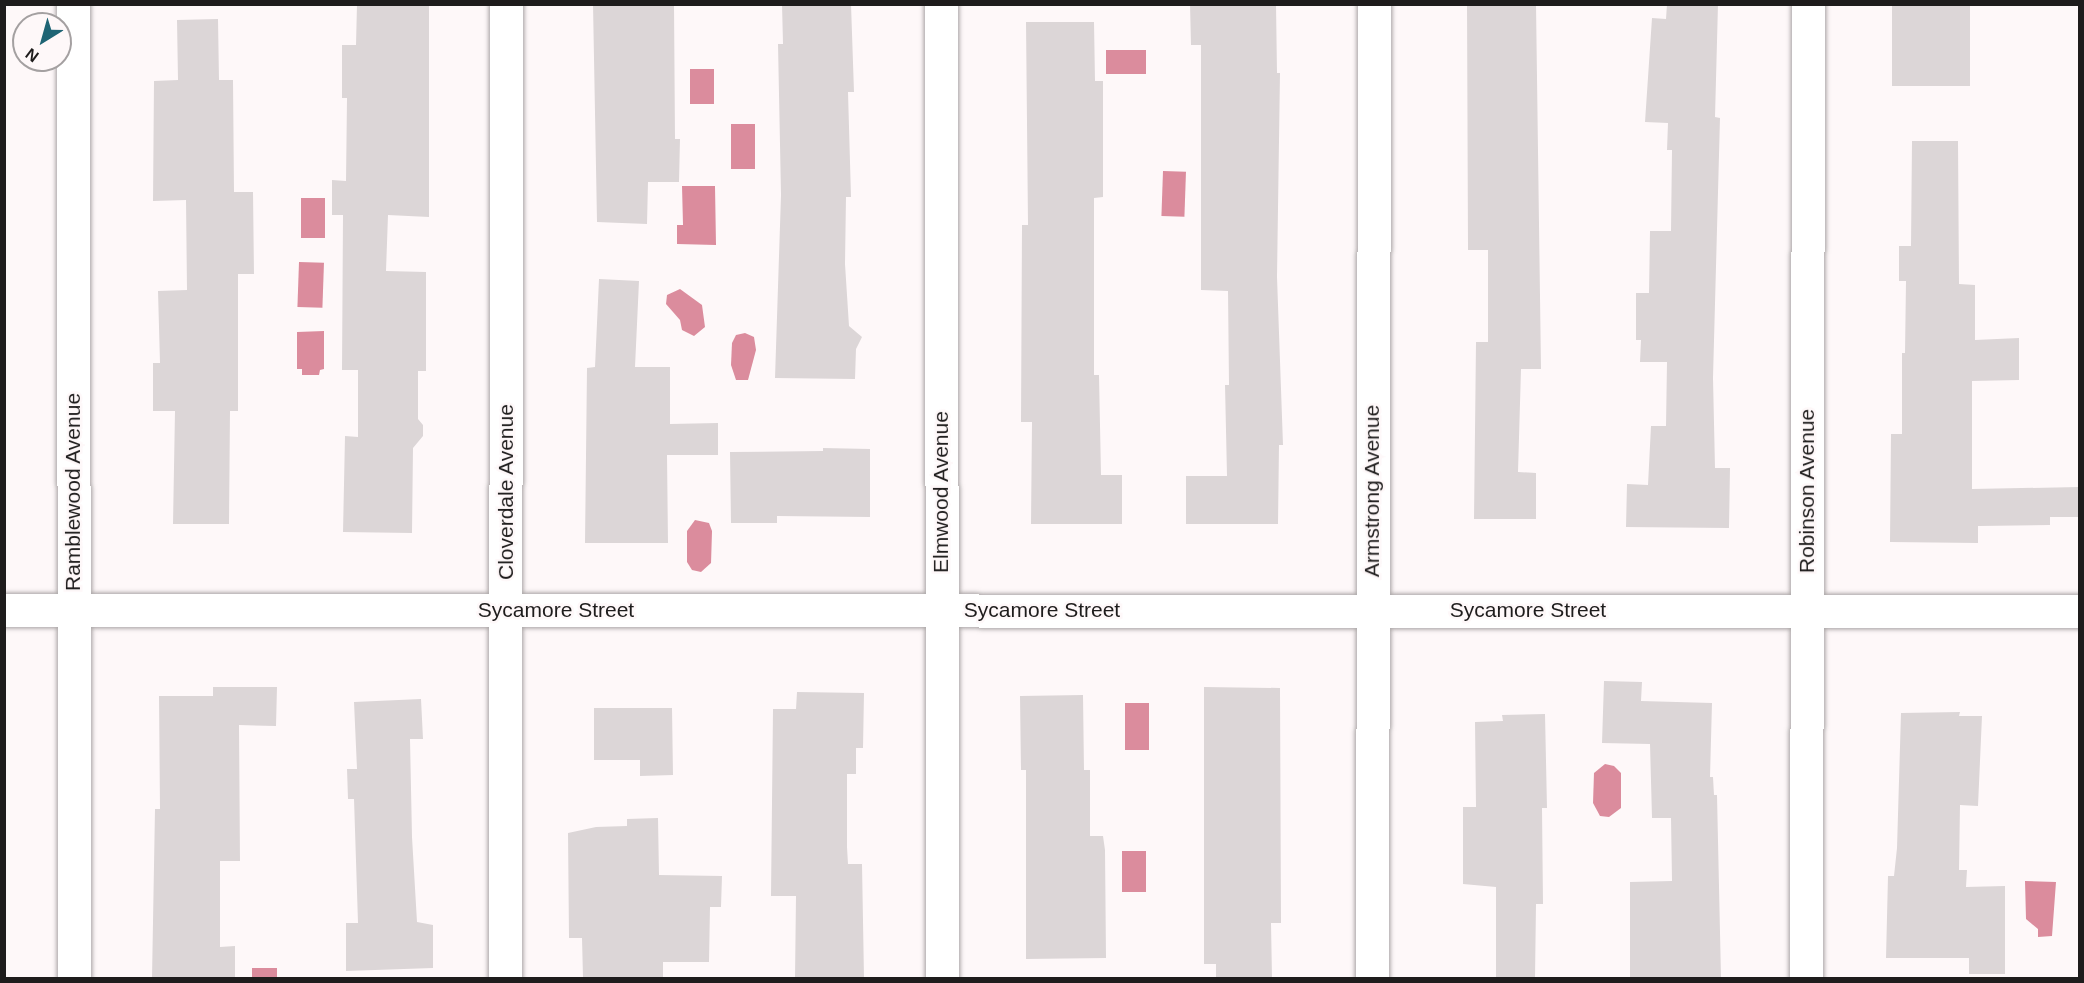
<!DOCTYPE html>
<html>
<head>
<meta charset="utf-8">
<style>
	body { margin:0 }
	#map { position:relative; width:2084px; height:983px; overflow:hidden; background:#fef8f9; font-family:Arial,sans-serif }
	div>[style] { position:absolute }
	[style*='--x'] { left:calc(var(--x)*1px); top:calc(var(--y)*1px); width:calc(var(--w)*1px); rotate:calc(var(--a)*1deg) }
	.water>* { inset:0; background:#db8c9d; transform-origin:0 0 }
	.building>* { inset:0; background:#dcd6d7; transform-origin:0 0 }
	.roads { filter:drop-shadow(0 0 2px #ada8a9) drop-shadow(0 0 2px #ada8a9) }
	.minor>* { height:33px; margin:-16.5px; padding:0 16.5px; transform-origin:16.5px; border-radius:16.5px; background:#fff }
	span { translate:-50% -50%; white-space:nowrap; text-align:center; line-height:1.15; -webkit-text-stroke:5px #fef8f9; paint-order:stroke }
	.street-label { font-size:21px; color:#1e1c1c }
	.frame { position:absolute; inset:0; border:6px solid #1e1c1c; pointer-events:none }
	.north { position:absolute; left:12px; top:12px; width:60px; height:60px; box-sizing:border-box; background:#fef8f9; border:2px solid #a4a0a1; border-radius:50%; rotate:217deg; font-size:16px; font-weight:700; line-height:24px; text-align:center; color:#1e1c1c }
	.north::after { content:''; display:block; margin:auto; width:21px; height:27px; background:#1f6575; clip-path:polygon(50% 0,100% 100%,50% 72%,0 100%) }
</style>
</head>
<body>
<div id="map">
	<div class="water">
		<div style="left:1106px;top:50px;width:40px;height:24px"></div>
		<div style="left:714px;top:69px;width:35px;height:24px;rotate:90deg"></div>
		<div style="left:731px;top:124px;width:24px;height:45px"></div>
		<div style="left:1163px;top:171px;width:23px;height:45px;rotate:2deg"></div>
		<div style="clip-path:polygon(682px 186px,715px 186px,716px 245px,677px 244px,677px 225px,683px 225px)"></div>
		<div style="left:301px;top:198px;width:24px;height:40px"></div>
		<div style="left:299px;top:262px;width:25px;height:45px;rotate:2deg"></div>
		<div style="clip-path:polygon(680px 289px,702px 305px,705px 327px,694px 336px,682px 330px,680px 320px,666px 304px,667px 295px)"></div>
		<div style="clip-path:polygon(324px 331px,324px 369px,320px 370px,319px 375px,302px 375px,302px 369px,297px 369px,297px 332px)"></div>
		<div style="clip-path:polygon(745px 333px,754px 337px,756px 350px,748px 380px,736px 380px,731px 365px,732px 343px,736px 335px)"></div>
		<div style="clip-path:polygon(695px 520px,709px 523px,712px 531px,711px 563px,701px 572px,692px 570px,687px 562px,687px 531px)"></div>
		<div style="left:1125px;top:703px;width:24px;height:47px"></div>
		<div style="clip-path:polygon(1605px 764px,1614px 766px,1621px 773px,1621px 808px,1609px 817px,1600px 816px,1593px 803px,1594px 773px)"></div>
		<div style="left:1122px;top:851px;width:24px;height:41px"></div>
		<div style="clip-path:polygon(2025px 881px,2056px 882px,2052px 936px,2038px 937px,2038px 929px,2026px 919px)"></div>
		<div style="left:277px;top:968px;width:10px;height:25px;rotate:90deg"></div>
	</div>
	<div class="building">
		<div style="clip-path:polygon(357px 4px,429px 4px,429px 217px,388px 215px,386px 271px,426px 272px,426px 371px,418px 371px,418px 419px,423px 425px,423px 436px,413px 448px,412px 533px,343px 532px,345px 436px,358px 437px,358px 370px,342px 370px,343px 215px,332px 215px,332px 180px,346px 181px,347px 98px,342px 98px,342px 45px,356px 45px)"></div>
		<div style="clip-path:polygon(593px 4px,674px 4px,675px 139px,680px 139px,679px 182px,648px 182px,647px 224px,597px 222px)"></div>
		<div style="clip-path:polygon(782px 4px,851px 4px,854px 92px,848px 92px,851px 197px,846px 197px,845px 264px,849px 326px,862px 337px,856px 349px,855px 379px,775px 378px,781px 195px,778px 44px,783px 44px)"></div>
		<div style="clip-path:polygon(1190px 4px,1276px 4px,1277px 73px,1280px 73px,1277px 277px,1283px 445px,1279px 445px,1278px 524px,1186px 524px,1186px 476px,1227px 476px,1225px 385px,1229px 385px,1228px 291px,1201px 290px,1201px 45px,1191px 45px)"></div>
		<div style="clip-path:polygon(1467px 4px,1536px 4px,1541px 369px,1521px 369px,1518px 472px,1536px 473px,1536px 519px,1474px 519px,1476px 342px,1488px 342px,1488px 250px,1468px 250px)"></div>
		<div style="clip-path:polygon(1667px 4px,1718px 4px,1715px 117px,1720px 118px,1713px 378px,1715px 468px,1730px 468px,1729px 528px,1626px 527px,1627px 484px,1648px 485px,1651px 426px,1666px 426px,1667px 362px,1640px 362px,1641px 340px,1636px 340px,1636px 293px,1649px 293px,1650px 231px,1671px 231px,1672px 150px,1667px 150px,1668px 123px,1645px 122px,1652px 18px,1666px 19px)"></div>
		<div style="left:1892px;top:4px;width:78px;height:82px"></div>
		<div style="clip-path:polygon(218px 19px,219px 80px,233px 80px,234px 192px,253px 192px,254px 274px,238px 274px,238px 411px,230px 411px,229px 524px,173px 524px,175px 411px,153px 411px,153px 363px,160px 363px,158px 291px,187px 290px,186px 200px,153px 201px,154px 81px,178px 80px,177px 20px)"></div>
		<div style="clip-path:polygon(1026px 22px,1094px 22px,1095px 81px,1103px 81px,1103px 197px,1094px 198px,1094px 375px,1099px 375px,1101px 475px,1122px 475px,1122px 524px,1031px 524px,1032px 422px,1021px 422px,1022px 225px,1028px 225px)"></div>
		<div style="clip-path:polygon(1912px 141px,1958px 141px,1959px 284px,1975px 285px,1975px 340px,2019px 338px,2019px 380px,1972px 381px,1972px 489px,2079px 487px,2079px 517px,2050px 517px,2050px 525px,1978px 526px,1978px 543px,1890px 542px,1891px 434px,1902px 434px,1902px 353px,1905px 353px,1906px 281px,1899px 281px,1899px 246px,1911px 246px)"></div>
		<div style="clip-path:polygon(599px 279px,639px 281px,635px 367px,670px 367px,670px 424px,718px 423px,718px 455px,667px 455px,668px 543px,585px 543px,587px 368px,595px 367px)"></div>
		<div style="clip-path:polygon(823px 448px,870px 449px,870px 517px,777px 516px,777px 523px,731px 523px,730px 452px,823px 451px)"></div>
		<div style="clip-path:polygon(1604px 681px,1642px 682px,1641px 701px,1712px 703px,1710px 777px,1713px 777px,1714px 795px,1717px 795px,1721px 978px,1630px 978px,1630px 882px,1672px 881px,1671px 818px,1652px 818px,1650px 744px,1602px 743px)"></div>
		<div style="clip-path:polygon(213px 687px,277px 687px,276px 726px,239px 725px,240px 861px,220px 861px,220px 947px,235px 946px,235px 978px,152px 978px,155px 809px,160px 809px,159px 696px,213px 696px)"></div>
		<div style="clip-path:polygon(1204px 687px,1280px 688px,1281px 923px,1271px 923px,1272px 978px,1216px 978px,1216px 964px,1204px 964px)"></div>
		<div style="clip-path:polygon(797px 692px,864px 693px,863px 748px,856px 748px,856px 774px,847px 774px,847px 847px,848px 864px,862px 864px,864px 978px,795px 978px,796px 896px,771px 896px,773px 709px,796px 709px)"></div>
		<div style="clip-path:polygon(1083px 695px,1084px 770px,1090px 770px,1090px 836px,1103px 836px,1105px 850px,1106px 958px,1026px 959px,1026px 770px,1021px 770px,1020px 696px)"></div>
		<div style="clip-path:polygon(421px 699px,423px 739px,410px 739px,412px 837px,417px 922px,433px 925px,433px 968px,346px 971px,346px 923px,358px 923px,354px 799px,348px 799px,347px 769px,357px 769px,354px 702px)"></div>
		<div style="clip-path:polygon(594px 708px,672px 708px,673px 775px,640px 776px,640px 760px,594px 760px)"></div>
		<div style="clip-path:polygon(1960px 712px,1959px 716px,1982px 716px,1978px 806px,1960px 805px,1959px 870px,1967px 870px,1966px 887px,2005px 886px,2005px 974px,1969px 974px,1969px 958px,1886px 958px,1888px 876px,1894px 876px,1897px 848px,1901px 713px)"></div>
		<div style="clip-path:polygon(1545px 714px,1547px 808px,1542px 808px,1543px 904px,1536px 904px,1535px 978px,1496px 978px,1496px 887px,1463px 884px,1463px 807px,1476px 807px,1475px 722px,1503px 721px,1502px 715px)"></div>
		<div style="clip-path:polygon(658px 818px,659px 875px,722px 876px,721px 907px,710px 907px,709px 962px,663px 962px,663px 978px,583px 978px,582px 938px,569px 938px,568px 833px,596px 827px,627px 826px,627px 819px)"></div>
	</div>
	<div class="roads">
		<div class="minor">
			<div style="--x:73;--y:4;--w:974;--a:89.94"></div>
			<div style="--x:941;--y:4;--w:974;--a:89.94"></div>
			<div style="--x:4;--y:610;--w:2076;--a:0.03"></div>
			<div style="--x:505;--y:978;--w:974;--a:-89.94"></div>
			<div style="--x:1372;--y:978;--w:974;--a:-89.88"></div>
			<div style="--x:1806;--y:978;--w:974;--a:-89.88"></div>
		</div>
	</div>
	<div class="street-label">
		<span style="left:1372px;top:491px;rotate:-90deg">Armstrong Avenue</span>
		<span style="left:1807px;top:491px;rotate:-90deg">Robinson Avenue</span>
		<span style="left:73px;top:492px;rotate:-90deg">Ramblewood Avenue</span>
		<span style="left:506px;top:492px;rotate:-90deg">Cloverdale Avenue</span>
		<span style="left:941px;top:492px;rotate:-90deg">Elmwood Avenue</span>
		<span style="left:556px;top:610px">Sycamore Street</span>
		<span style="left:1042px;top:610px">Sycamore Street</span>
		<span style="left:1528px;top:610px">Sycamore Street</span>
	</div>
	<div class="frame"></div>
	<div class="north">N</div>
</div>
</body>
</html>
